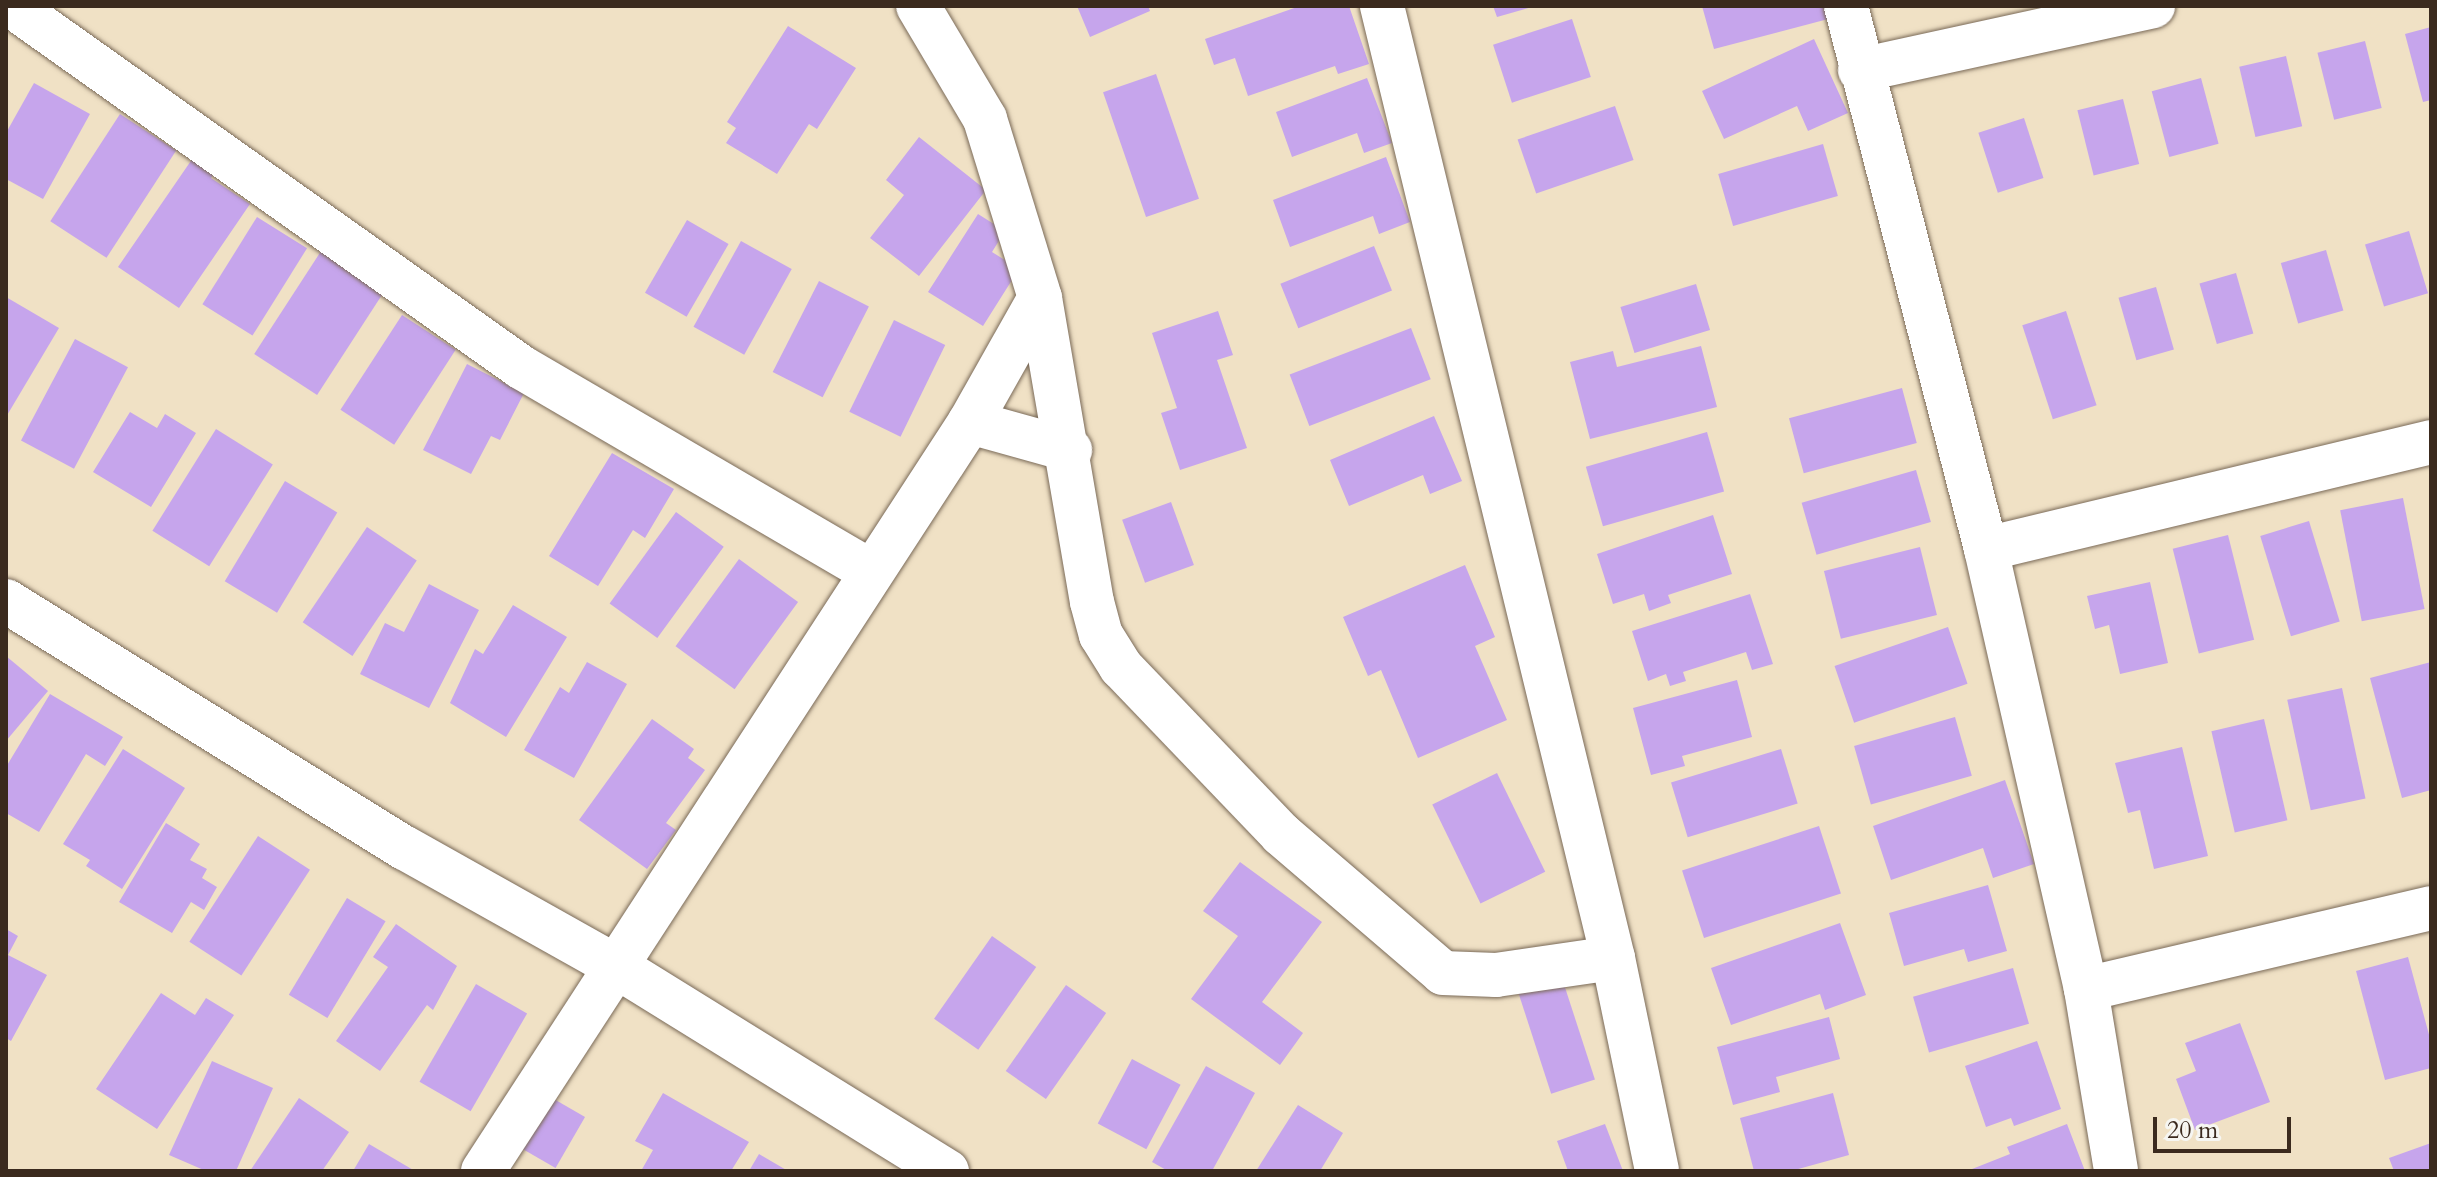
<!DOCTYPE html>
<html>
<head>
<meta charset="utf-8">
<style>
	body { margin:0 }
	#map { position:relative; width:2437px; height:1177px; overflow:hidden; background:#f0e1c5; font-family:Cardo,serif }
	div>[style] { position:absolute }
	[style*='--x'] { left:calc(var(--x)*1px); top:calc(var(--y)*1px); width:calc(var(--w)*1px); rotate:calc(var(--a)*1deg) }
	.building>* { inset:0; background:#c6a5ec; transform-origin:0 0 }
	.roads { filter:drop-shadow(0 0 2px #7a6a58) drop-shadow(0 0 2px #7a6a58) }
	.minor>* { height:44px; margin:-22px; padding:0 22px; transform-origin:22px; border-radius:22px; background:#fff }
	span { translate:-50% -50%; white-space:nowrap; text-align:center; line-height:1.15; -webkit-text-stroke:7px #f6f6f2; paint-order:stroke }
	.frame { position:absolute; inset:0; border:8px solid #3b2a1e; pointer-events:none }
	.scale { position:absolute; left:2153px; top:1117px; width:138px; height:36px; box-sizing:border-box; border:4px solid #3b2a1e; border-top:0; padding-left:10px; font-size:24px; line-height:28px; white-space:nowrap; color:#3b2a1e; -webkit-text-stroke:6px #f6f6f2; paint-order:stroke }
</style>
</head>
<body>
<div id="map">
	<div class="building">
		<div style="clip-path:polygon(1077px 6px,1148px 6px,1150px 11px,1090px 37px)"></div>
		<div style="clip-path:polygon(1300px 6px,1349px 6px,1369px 64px,1338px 74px,1335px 66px,1248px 96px,1235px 58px,1214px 65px,1205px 39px)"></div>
		<div style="clip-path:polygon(1493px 6px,1532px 6px,1532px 7px,1497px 17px)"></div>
		<div style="clip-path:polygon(1702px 6px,1829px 6px,1832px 18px,1714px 49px)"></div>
		<div style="left:1572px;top:19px;width:61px;height:83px;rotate:72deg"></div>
		<div style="clip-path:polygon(788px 26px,856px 68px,817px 129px,809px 124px,777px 174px,726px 143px,736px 128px,727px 122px)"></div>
		<div style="clip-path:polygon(2431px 27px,2431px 100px,2423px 102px,2405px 34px)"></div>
		<div style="clip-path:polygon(1814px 39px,1848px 113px,1808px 131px,1797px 106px,1724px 139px,1702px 91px)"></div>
		<div style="left:2365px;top:41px;width:69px;height:49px;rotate:76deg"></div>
		<div style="left:2286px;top:56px;width:72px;height:48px;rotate:77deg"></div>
		<div style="left:1156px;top:74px;width:132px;height:56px;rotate:71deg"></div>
		<div style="clip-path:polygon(1367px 78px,1392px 143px,1364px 153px,1357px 133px,1292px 157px,1276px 112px)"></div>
		<div style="left:2201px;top:78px;width:68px;height:51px;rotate:75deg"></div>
		<div style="clip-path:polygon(34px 83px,90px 114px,43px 199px,6px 179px,6px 133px)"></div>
		<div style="left:2123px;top:99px;width:67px;height:47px;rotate:76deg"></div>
		<div style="left:1615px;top:106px;width:57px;height:103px;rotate:71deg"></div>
		<div style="left:120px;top:114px;width:67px;height:128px;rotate:33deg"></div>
		<div style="left:2024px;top:118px;width:63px;height:48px;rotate:72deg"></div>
		<div style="clip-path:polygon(919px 137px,986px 190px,919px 276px,870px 238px,904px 195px,886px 180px)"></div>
		<div style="left:1823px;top:144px;width:54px;height:109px;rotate:74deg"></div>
		<div style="clip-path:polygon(197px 152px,219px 166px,211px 178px,250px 204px,179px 308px,118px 267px)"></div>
		<div style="clip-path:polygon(1386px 157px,1410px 222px,1379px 234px,1373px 216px,1290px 247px,1273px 200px)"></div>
		<div style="clip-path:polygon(978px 214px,1005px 231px,992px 252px,1019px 269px,983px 326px,928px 292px)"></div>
		<div style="left:257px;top:217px;width:59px;height:103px;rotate:32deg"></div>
		<div style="left:687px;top:220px;width:48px;height:84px;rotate:30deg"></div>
		<div style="left:2409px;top:231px;width:65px;height:46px;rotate:73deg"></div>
		<div style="left:741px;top:241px;width:58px;height:98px;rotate:29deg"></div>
		<div style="left:325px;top:245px;width:75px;height:130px;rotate:33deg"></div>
		<div style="left:1374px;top:246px;width:48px;height:101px;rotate:68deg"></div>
		<div style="left:2326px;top:250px;width:63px;height:47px;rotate:74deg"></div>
		<div style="left:2236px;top:273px;width:63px;height:38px;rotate:74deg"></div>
		<div style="left:819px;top:281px;width:56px;height:102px;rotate:27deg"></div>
		<div style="left:1696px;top:284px;width:48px;height:79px;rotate:73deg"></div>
		<div style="left:2156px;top:287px;width:65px;height:39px;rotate:74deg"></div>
		<div style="clip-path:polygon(6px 297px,59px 328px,6px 417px)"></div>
		<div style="clip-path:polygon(1218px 311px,1233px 355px,1217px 360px,1247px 448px,1180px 470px,1161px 413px,1177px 408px,1152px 333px)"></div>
		<div style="left:2066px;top:311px;width:99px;height:46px;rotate:72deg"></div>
		<div style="left:402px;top:315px;width:64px;height:113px;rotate:33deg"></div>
		<div style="left:894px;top:320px;width:57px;height:102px;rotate:26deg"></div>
		<div style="left:1411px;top:328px;width:55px;height:130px;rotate:69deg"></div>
		<div style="left:75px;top:339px;width:60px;height:115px;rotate:28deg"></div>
		<div style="clip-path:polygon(1701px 346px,1717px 407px,1590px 439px,1570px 362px,1613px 351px,1617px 367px)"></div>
		<div style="clip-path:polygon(467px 364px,524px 393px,500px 440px,491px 436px,471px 474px,423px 450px)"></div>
		<div style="left:1902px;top:388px;width:57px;height:117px;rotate:75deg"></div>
		<div style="clip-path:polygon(130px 412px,157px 428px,165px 414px,196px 433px,151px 507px,93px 472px)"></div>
		<div style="clip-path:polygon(1434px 416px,1462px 481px,1430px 494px,1423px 475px,1349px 506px,1330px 460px)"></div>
		<div style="left:216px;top:429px;width:67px;height:120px;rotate:32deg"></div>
		<div style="left:1707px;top:432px;width:62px;height:126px;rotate:74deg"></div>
		<div style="clip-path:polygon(612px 453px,674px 489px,645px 538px,633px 530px,598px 586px,549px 556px)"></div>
		<div style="left:1916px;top:470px;width:54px;height:119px;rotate:74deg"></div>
		<div style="left:285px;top:481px;width:61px;height:117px;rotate:31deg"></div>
		<div style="left:2403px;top:498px;width:113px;height:64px;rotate:79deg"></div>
		<div style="left:1171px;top:502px;width:67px;height:52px;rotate:70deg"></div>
		<div style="left:676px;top:512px;width:59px;height:113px;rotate:36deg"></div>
		<div style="clip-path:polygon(1713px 515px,1732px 574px,1668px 595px,1671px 603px,1649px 611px,1644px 594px,1613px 604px,1597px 554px)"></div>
		<div style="left:2309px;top:521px;width:105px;height:51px;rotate:73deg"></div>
		<div style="left:367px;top:527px;width:60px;height:115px;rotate:34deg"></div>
		<div style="left:2228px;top:535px;width:108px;height:57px;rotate:76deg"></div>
		<div style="left:1920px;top:547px;width:70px;height:99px;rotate:76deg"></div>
		<div style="left:739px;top:559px;width:73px;height:108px;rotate:36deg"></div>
		<div style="clip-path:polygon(1465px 565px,1495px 637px,1475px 646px,1507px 720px,1418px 758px,1381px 670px,1368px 676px,1343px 617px)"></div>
		<div style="clip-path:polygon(2150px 582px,2168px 663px,2120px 674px,2109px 625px,2095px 629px,2087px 596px)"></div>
		<div style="clip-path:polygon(429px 584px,479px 610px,429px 708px,360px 674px,385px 623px,404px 632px)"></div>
		<div style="clip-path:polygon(1750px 594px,1773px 664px,1752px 670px,1746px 652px,1683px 672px,1686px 681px,1670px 686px,1666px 674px,1648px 681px,1632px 631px)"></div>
		<div style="clip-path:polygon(513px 605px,567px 637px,506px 737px,450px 703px,475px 649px,483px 654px)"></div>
		<div style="left:1948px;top:627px;width:60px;height:120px;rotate:71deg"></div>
		<div style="clip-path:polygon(6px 656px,48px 691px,6px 741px)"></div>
		<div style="clip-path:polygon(587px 662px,627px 684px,574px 778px,524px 750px,560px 687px,569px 693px)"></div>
		<div style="clip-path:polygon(2431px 662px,2431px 790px,2402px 798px,2370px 678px)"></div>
		<div style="clip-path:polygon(1737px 680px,1752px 737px,1682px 756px,1685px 766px,1651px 775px,1633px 708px)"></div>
		<div style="left:2342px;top:688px;width:113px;height:56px;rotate:78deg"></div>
		<div style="clip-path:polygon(50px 694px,123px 737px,105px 766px,86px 754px,39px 832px,6px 813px,6px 767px)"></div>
		<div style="left:1955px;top:717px;width:61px;height:105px;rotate:74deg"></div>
		<div style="clip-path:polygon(652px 719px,694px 749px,688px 758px,705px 770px,666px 823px,676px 830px,647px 869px,579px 820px)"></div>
		<div style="left:2264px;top:719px;width:104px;height:54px;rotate:77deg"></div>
		<div style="clip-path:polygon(2182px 747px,2208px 856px,2154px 869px,2140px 810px,2128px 813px,2115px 763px)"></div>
		<div style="clip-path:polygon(123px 749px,185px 788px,122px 889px,86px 866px,90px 860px,63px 844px)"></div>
		<div style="left:1781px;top:749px;width:57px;height:115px;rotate:73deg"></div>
		<div style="left:1497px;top:773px;width:110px;height:72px;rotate:64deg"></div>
		<div style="clip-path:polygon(2005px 780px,2034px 864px,1993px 878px,1983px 848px,1891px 880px,1873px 826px)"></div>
		<div style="clip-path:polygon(166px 823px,200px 844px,190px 860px,207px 869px,202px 878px,217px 887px,204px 910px,191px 902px,172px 933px,119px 902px)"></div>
		<div style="left:1819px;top:826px;width:71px;height:144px;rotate:72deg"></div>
		<div style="left:258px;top:836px;width:62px;height:126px;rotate:33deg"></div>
		<div style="clip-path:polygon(1240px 862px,1322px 922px,1262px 1002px,1303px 1033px,1280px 1065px,1191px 999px,1238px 936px,1203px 911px)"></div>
		<div style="clip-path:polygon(1988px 885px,2007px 951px,1968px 962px,1964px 949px,1904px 966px,1889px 913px)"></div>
		<div style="left:347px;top:898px;width:45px;height:113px;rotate:31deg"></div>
		<div style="clip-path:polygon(1840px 923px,1866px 995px,1825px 1010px,1820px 994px,1731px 1025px,1711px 968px)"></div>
		<div style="clip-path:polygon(396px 924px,457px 966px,433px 1010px,427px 1005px,380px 1071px,336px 1041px,388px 967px,373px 957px)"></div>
		<div style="clip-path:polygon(6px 929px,18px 936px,8px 955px,47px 975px,11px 1041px,6px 1038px)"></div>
		<div style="left:992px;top:936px;width:54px;height:101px;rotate:35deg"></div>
		<div style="clip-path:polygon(2408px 957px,2431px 1042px,2431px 1068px,2385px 1080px,2356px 971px)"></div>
		<div style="left:2013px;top:968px;width:58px;height:104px;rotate:74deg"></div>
		<div style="left:1560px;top:972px;width:113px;height:46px;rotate:72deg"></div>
		<div style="left:476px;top:984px;width:59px;height:113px;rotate:30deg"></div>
		<div style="left:1066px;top:985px;width:49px;height:105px;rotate:35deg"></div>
		<div style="clip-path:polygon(161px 993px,195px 1015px,206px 998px,234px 1015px,157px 1129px,96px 1089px)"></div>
		<div style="clip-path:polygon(1829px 1017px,1840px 1059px,1776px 1077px,1780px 1092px,1733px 1105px,1717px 1047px)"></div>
		<div style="clip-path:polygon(2240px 1023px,2270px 1102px,2195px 1130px,2176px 1079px,2196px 1071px,2185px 1043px)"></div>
		<div style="clip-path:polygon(2037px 1041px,2061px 1109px,2014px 1126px,2011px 1118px,1986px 1127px,1965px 1066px)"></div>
		<div style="left:1132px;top:1059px;width:55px;height:73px;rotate:28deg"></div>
		<div style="clip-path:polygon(212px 1061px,273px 1088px,236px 1171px,206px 1171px,169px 1155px)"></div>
		<div style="clip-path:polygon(1206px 1066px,1255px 1093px,1212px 1171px,1168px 1171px,1152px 1162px)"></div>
		<div style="left:540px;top:1091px;width:52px;height:59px;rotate:30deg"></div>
		<div style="clip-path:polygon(663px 1093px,749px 1142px,731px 1171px,641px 1171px,653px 1150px,635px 1141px)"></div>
		<div style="clip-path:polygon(1833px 1093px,1849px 1155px,1791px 1171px,1754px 1171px,1740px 1118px)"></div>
		<div style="clip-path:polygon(299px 1098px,349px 1132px,322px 1171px,250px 1171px)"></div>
		<div style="clip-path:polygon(1298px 1105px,1343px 1133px,1320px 1171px,1256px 1171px)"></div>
		<div style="clip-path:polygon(1605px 1124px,1623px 1171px,1568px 1171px,1557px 1141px)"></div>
		<div style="clip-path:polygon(2067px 1124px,2085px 1171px,1967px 1171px,2010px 1154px,2007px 1147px)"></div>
		<div style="clip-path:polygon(2431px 1143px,2431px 1171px,2394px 1171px,2389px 1158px)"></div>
		<div style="clip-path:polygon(369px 1144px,415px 1171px,353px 1171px)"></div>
		<div style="clip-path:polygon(759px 1154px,788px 1171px,749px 1171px)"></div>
	</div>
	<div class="roads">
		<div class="minor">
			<div style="--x:12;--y:6;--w:624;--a:35.35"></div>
			<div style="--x:521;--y:367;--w:406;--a:30.3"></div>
			<div style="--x:918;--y:6;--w:131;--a:59.3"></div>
			<div style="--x:985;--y:119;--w:187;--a:72.9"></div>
			<div style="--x:1040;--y:298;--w:308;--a:80.3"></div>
			<div style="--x:1092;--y:602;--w:34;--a:75"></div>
			<div style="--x:1101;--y:635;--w:38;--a:58"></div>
			<div style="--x:1121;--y:667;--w:231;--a:46.2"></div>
			<div style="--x:1281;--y:834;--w:213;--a:40.6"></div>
			<div style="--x:1443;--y:973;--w:53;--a:2.2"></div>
			<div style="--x:1496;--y:975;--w:118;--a:-8.3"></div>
			<div style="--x:1382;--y:6;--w:980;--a:76.36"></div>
			<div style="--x:1613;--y:958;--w:217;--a:78.3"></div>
			<div style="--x:1846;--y:6;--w:561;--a:75.54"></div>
			<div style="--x:1986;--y:549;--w:451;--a:77.2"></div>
			<div style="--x:2086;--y:989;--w:184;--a:80.6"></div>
			<div style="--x:1860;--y:70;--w:300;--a:-12.3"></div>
			<div style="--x:970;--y:422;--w:104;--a:15.6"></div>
			<div style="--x:1986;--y:549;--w:458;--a:-13.5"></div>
			<div style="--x:6;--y:601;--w:469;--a:31.8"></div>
			<div style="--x:405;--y:848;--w:245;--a:29.3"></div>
			<div style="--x:619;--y:968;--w:386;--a:31.8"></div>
			<div style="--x:2086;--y:989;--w:354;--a:-13.2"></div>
			<div style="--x:483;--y:1171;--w:893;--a:-56.97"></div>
			<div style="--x:970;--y:422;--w:142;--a:-60.6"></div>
		</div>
	</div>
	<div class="frame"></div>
	<div class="scale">20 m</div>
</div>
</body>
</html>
